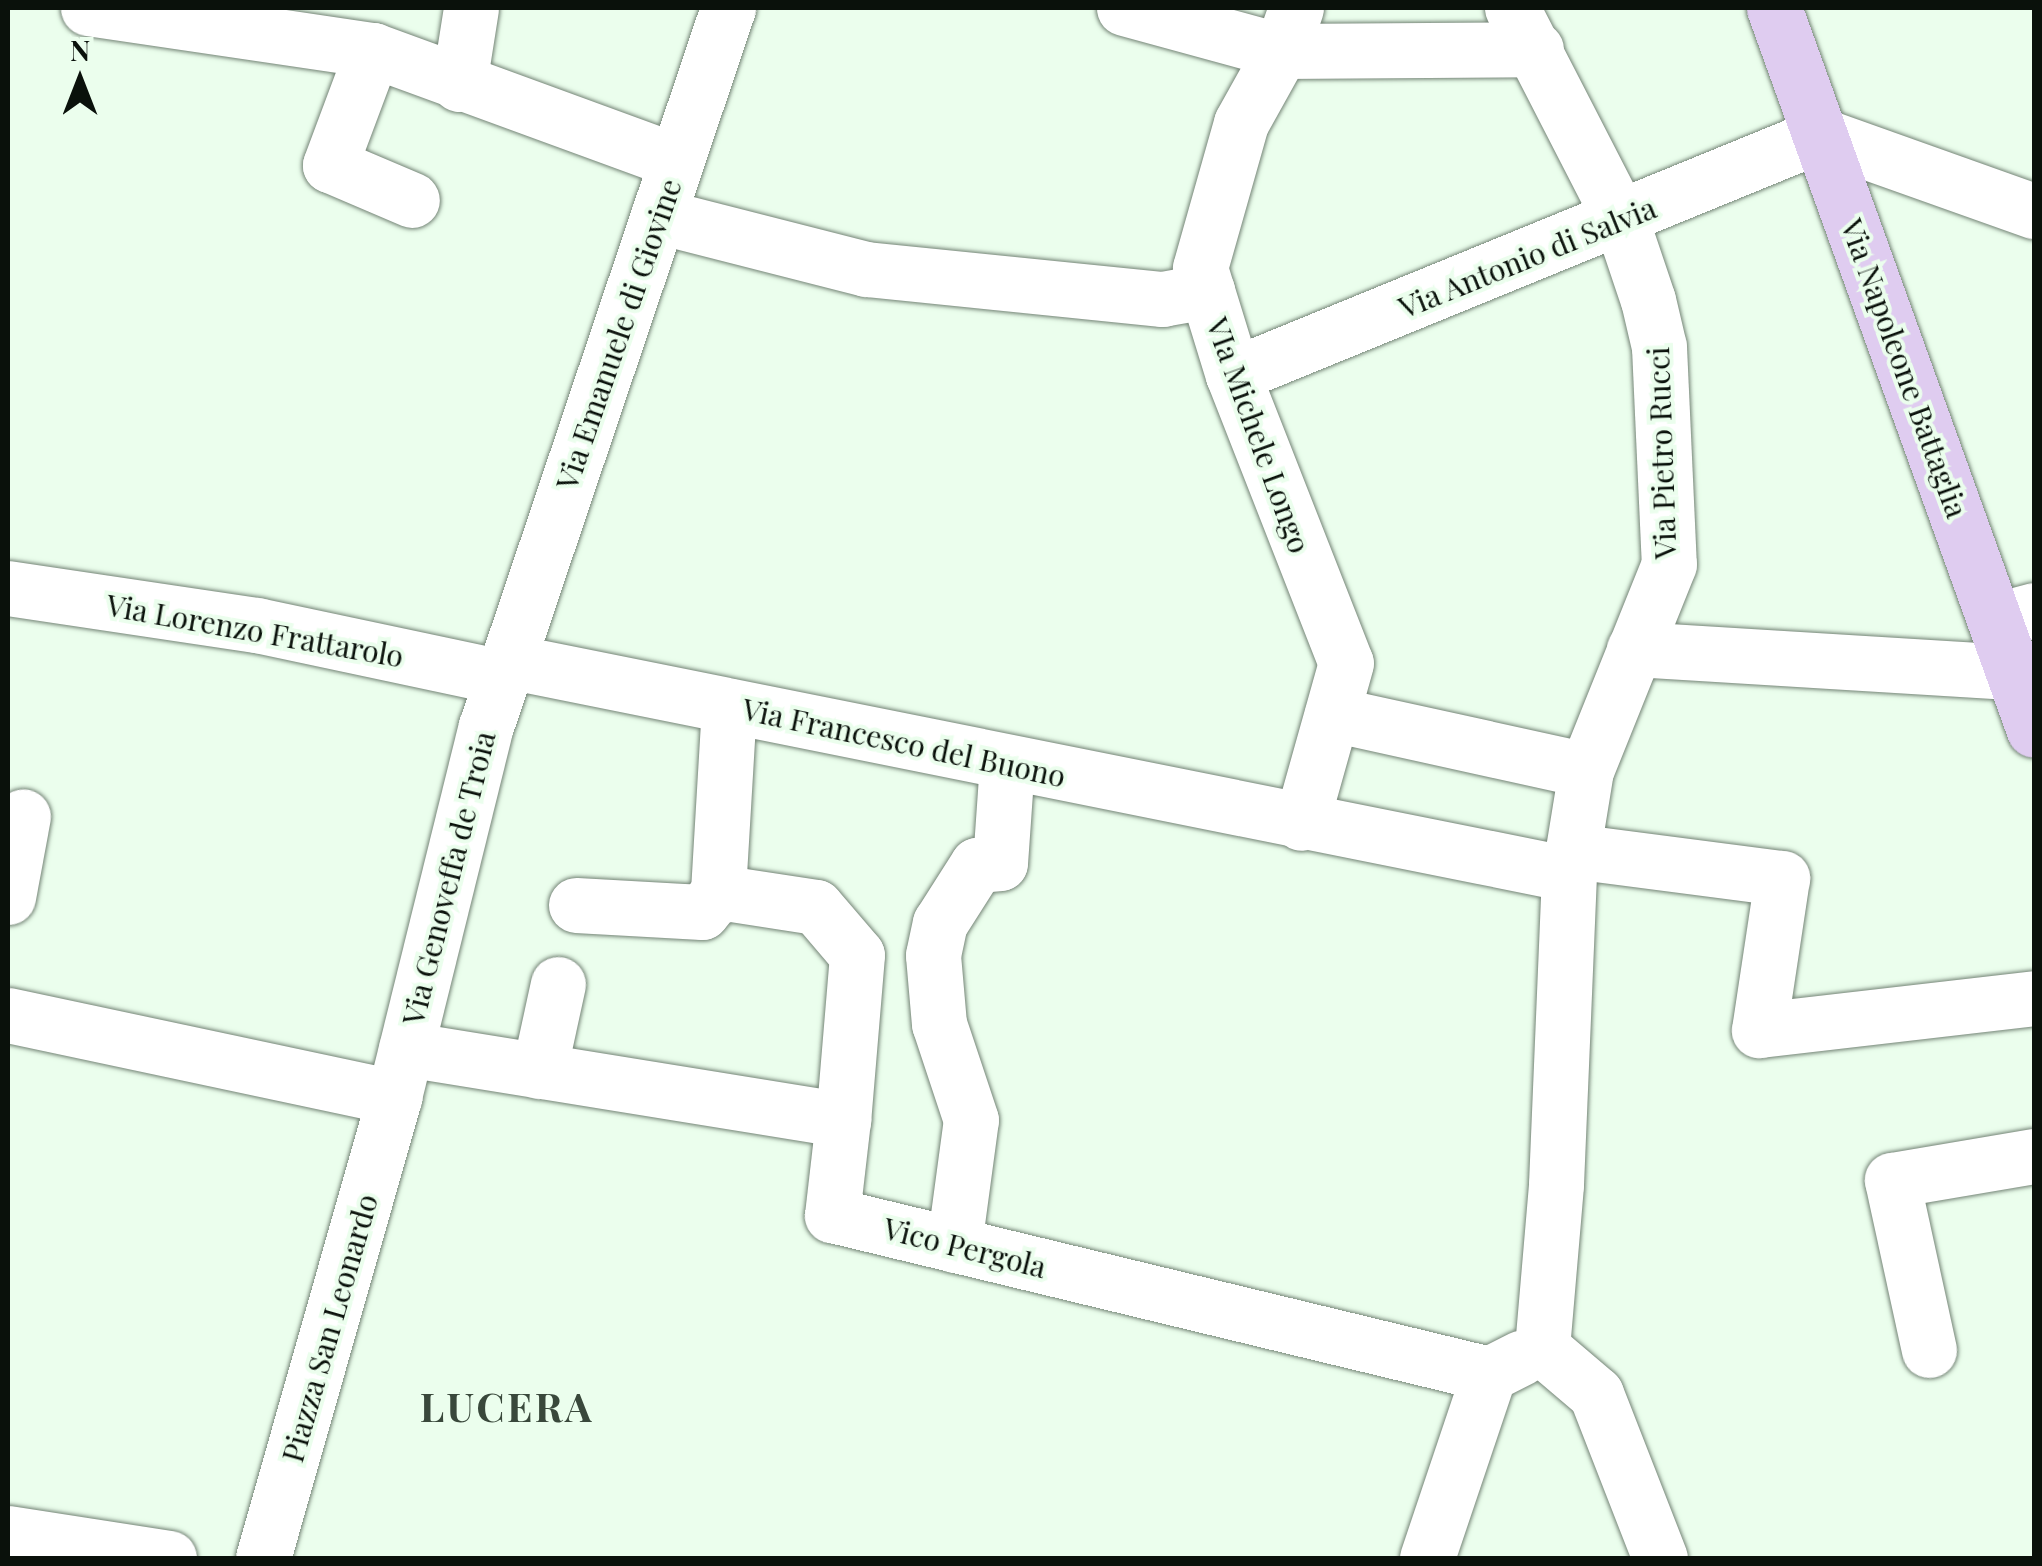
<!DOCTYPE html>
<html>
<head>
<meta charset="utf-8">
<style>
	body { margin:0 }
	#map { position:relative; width:2042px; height:1566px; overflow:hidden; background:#ebfeed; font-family:"Playfair Display",serif }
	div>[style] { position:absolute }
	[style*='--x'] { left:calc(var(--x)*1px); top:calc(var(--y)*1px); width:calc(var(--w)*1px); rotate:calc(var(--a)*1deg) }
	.roads { filter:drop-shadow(0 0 2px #748476) drop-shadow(0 0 2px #748476) }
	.minor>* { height:55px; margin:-27.5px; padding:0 27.5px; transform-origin:27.5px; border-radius:27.5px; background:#fff }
	.major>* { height:55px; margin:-27.5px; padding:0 27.5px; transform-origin:27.5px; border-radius:27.5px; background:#dfccf0 }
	span { translate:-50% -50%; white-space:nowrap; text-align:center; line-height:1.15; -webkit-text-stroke:8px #ebfeed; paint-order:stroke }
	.street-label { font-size:30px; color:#0a110b }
	.district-label { font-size:40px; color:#39483b; font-weight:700; letter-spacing:2.5px }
	.frame { position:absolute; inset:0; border:10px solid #0a110b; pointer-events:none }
	.north { position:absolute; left:30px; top:30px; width:100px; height:100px; -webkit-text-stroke:8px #ebfeed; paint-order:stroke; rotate:0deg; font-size:28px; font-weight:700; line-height:40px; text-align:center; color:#0a110b }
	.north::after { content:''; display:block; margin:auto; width:35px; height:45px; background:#0a110b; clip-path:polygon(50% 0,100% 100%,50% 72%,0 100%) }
</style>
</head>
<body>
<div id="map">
	<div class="roads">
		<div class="minor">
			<div style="--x:88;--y:8;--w:288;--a:8.4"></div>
			<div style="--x:373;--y:50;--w:323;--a:20.1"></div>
			<div style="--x:1124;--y:8;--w:163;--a:15.3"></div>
			<div style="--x:1281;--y:51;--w:255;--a:-0.4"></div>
			<div style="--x:1296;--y:8;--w:46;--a:109.2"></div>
			<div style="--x:1281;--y:51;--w:82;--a:119.1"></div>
			<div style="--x:1241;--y:123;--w:151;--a:105.8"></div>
			<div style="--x:1200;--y:268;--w:112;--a:72.9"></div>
			<div style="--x:1233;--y:375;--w:309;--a:68.6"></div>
			<div style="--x:1346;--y:663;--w:166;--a:105.7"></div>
			<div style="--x:1512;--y:8;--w:238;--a:62.8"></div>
			<div style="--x:1621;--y:220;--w:84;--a:71.4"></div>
			<div style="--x:1648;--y:300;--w:48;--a:76.8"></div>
			<div style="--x:1659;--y:347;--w:217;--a:87.4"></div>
			<div style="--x:1669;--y:564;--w:222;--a:111.9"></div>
			<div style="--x:1586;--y:770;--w:105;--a:99.3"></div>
			<div style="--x:1569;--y:874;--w:311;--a:92.4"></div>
			<div style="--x:1556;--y:1185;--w:164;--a:94.9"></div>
			<div style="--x:373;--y:50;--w:123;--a:110.5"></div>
			<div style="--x:330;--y:165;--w:89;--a:23.1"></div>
			<div style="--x:459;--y:84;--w:77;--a:-81"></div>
			<div style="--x:658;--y:216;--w:215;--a:14.3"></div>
			<div style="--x:866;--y:269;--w:298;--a:5.8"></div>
			<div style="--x:1162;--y:299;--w:46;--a:-10.1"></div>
			<div style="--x:1233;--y:375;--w:634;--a:-22.24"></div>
			<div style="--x:1820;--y:135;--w:227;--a:19.6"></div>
			<div style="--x:8;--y:588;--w:252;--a:8.5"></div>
			<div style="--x:257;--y:625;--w:249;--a:12"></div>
			<div style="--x:1997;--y:620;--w:38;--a:-15"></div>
			<div style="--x:1634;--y:649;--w:382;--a:3.5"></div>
			<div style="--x:508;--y:661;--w:1082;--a:11.35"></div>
			<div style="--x:729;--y:706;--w:186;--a:93.4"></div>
			<div style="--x:718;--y:892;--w:99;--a:8.7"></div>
			<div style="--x:816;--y:907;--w:63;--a:49.5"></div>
			<div style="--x:857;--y:955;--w:166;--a:94.8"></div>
			<div style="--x:1332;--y:714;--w:260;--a:12.4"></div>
			<div style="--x:1573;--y:851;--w:211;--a:7.4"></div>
			<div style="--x:1782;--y:878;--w:154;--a:98.6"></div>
			<div style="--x:1759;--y:1030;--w:277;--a:-6.6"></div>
			<div style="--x:8;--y:897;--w:82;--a:-79.5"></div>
			<div style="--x:576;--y:905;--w:126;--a:3.2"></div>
			<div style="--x:702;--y:912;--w:26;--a:-51"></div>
			<div style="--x:8;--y:1015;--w:395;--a:12"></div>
			<div style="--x:406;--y:1049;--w:443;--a:9.2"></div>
			<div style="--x:843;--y:1120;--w:96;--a:96.6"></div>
			<div style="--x:832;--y:1215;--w:676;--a:13.6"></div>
			<div style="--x:539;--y:1071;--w:89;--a:-77.7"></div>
			<div style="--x:954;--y:1245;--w:126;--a:-82.3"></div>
			<div style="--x:971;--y:1120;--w:101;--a:-108.4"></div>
			<div style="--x:939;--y:1024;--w:69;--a:-95"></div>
			<div style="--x:933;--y:955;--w:33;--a:-78"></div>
			<div style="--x:940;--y:923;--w:69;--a:-57.5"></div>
			<div style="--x:977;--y:865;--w:23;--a:-5"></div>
			<div style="--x:1000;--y:863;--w:100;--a:-86"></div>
			<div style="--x:1542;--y:1348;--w:71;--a:40.4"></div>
			<div style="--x:1596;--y:1394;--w:176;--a:68.7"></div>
			<div style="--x:1929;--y:1350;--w:174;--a:-102.3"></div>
			<div style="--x:1892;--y:1180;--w:144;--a:-9.6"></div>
			<div style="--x:8;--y:1533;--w:163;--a:8.8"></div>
			<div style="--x:263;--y:1558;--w:479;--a:-74.1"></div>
			<div style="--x:394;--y:1097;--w:382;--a:-76.1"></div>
			<div style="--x:486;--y:726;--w:758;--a:-71.37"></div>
			<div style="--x:1427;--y:1558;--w:194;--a:-71.4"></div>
			<div style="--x:1489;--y:1374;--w:36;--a:-27"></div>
		</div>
		<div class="major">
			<div style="--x:1774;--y:8;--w:767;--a:70.2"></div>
		</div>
	</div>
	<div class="street-label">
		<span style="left:1527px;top:257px;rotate:-22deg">Via Antonio di Salvia</span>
		<span style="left:618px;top:334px;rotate:-71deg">Via Emanuele di Giovine</span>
		<span style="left:1905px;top:368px;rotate:70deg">Via Napoleone Battaglia</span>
		<span style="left:1259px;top:435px;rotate:70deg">VIa Michele Longo</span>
		<span style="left:1661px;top:453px;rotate:-92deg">Via Pietro Rucci</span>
		<span style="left:255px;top:630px;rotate:10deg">Via Lorenzo Frattarolo</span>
		<span style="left:904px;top:742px;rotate:12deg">Via Francesco del Buono</span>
		<span style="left:448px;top:878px;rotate:-76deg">Via Genoveffa de Troia</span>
		<span style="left:965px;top:1247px;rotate:14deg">Vico Pergola</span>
		<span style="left:329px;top:1328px;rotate:-74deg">Piazza San Leonardo</span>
	</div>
	<div class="district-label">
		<span style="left:507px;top:1406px">LUCERA</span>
	</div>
	<div class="frame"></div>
	<div class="north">N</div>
</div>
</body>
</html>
